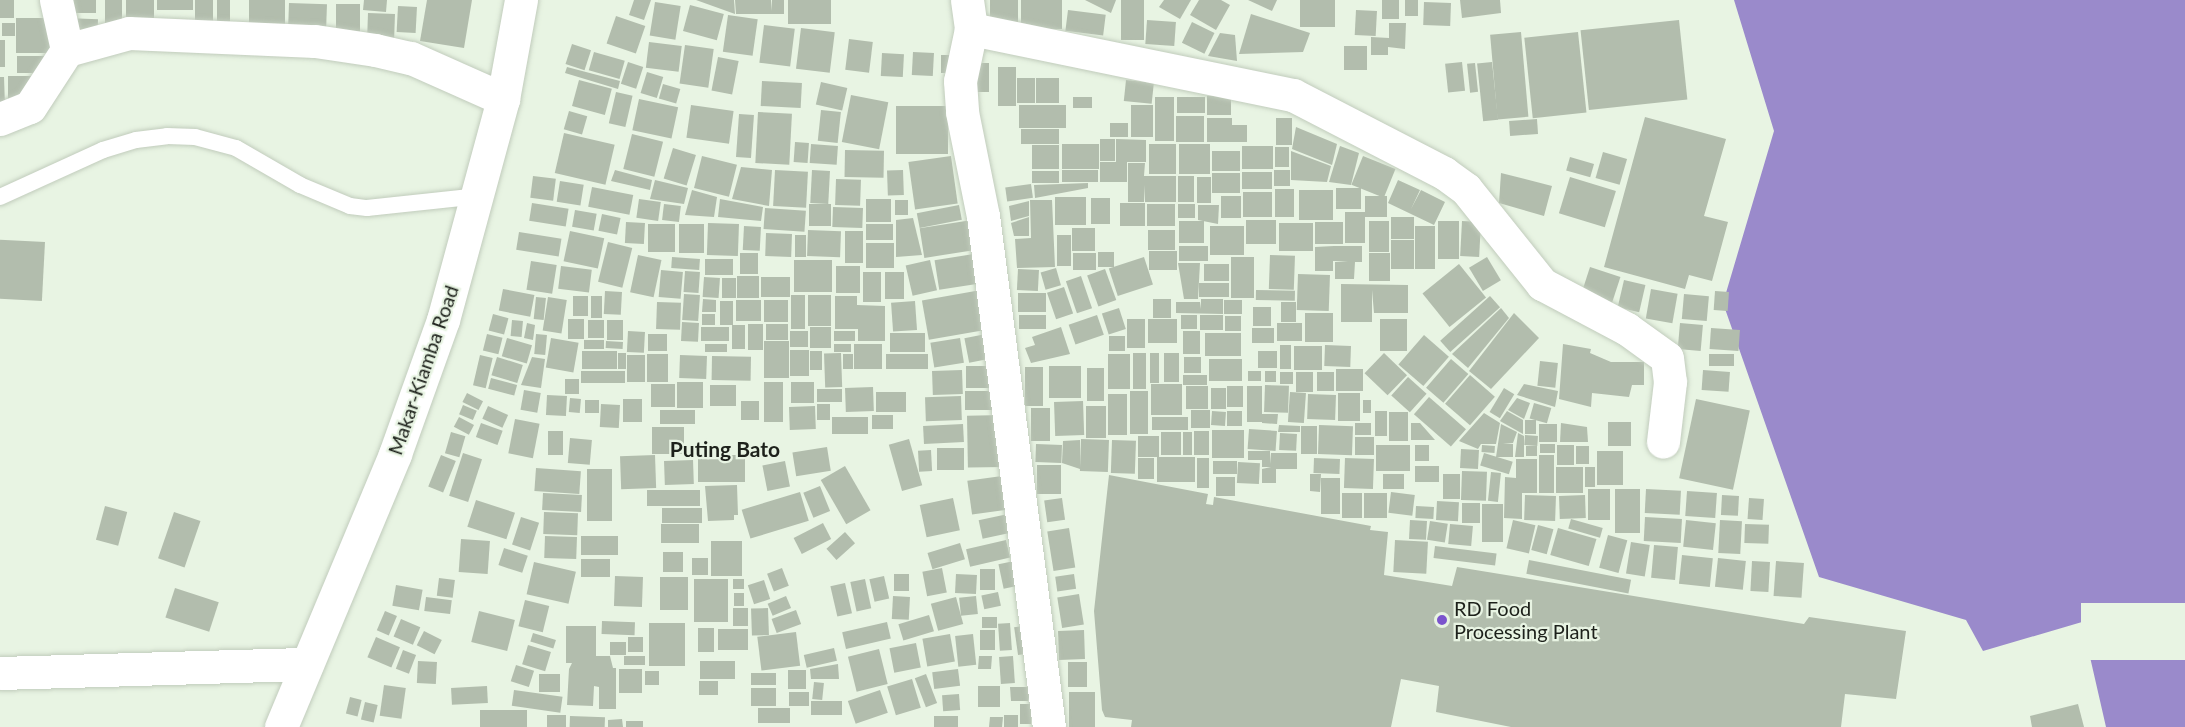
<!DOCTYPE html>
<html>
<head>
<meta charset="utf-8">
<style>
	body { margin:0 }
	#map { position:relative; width:2185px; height:727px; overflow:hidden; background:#e8f4e3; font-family:Lato,sans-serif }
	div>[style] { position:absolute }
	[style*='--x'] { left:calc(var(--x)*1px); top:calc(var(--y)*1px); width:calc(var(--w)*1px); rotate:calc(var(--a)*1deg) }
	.water>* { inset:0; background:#9a8acb }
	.pier>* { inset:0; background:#e8f4e3; transform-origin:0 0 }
	.building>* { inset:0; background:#b2bdad; transform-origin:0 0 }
	.roads { filter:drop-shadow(0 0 2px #c1ccbc) drop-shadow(0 0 2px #c1ccbc) }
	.service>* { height:16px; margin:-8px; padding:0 8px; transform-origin:8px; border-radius:8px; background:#fff }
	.minor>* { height:33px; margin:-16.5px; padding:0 16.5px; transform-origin:16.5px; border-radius:16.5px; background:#fff }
	.primary>* { height:33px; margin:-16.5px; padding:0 16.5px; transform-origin:16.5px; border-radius:16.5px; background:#fff }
	.dots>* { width:16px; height:16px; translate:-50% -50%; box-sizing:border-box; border:3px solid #e8f4e3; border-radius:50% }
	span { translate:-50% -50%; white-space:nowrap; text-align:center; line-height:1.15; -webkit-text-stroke:4.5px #e8f4e3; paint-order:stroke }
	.street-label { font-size:20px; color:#1d211b }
	.poi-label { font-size:20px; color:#1d211b }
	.left { translate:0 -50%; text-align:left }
	.neighbourhood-label { font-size:21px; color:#1d211b; font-weight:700 }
</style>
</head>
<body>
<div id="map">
	<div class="water">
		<div style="clip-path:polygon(1734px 0,2185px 0,2185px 727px,2106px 727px,2082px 622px,1983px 651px,1966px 620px,1819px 577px,1723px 303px,1774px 131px)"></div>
	</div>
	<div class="pier">
		<div style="left:2185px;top:603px;width:57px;height:104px;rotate:90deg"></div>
	</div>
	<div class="building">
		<div style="left:0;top:0;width:14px;height:18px"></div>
		<div style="left:64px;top:0;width:32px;height:13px"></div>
		<div style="left:105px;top:0;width:17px;height:29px"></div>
		<div style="left:126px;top:0;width:28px;height:28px"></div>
		<div style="left:157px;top:0;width:36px;height:10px"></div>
		<div style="left:195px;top:0;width:18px;height:29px"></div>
		<div style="left:217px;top:0;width:13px;height:27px"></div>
		<div style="left:249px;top:0;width:36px;height:29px"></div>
		<div style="clip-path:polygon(364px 0,387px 0,386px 12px,363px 10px)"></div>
		<div style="clip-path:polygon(427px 0,472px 0,464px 48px,420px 41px)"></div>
		<div style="clip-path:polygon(634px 0,651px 0,644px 20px,629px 15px)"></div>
		<div style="clip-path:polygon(696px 0,734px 0,735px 14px)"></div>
		<div style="clip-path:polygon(735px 0,771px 0,772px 11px,772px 0,784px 0,784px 14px,736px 14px)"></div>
		<div style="left:788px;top:0;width:43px;height:24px"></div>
		<div style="left:990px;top:0;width:28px;height:29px"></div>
		<div style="left:1021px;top:0;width:41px;height:29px"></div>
		<div style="clip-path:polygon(1085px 0,1116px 0,1111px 13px)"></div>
		<div style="left:1121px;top:0;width:23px;height:40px"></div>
		<div style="clip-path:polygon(1164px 0,1191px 0,1180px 19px,1159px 7px)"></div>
		<div style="clip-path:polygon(1199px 0,1221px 0,1230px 5px,1216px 30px,1190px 15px)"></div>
		<div style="clip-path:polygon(1248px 0,1277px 0,1272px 11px)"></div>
		<div style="left:1300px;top:0;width:35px;height:27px"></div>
		<div style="left:1382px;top:0;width:17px;height:19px"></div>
		<div style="left:1405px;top:0;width:13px;height:16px"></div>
		<div style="clip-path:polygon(1460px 0,1500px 0,1501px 13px,1462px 18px)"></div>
		<div style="left:655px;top:2px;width:26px;height:34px;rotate:9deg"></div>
		<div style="left:1424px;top:2px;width:27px;height:23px;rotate:2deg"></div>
		<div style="left:289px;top:3px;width:38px;height:29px;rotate:2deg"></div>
		<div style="left:336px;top:4px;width:24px;height:33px"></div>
		<div style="left:690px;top:5px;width:35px;height:27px;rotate:15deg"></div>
		<div style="left:398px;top:6px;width:19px;height:26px;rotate:3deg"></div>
		<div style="left:1068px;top:10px;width:38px;height:21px;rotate:7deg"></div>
		<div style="left:1356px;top:10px;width:21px;height:25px;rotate:3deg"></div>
		<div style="left:368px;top:13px;width:27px;height:31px;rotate:2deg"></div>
		<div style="clip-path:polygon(1251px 14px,1310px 33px,1303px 52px,1239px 54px)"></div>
		<div style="left:728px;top:15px;width:30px;height:37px;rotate:8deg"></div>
		<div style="left:616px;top:16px;width:31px;height:29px;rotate:19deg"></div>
		<div style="left:56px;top:18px;width:35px;height:40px;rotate:90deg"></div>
		<div style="left:65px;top:18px;width:33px;height:19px;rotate:2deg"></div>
		<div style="left:1147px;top:20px;width:29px;height:24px;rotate:4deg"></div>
		<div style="left:1679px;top:20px;width:80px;height:99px;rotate:84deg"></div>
		<div style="left:1192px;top:22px;width:25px;height:23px;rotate:26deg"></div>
		<div style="left:2px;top:23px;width:13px;height:13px"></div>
		<div style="clip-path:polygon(1389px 23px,1406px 23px,1405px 49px,1388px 47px,1388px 55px,1371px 55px,1371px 37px,1389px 38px)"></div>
		<div style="left:764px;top:25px;width:31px;height:38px;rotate:7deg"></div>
		<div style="left:801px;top:28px;width:34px;height:41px;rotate:7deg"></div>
		<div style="left:1521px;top:32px;width:85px;height:31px;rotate:85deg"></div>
		<div style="left:1578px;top:32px;width:81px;height:54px;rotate:84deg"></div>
		<div style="clip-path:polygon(1220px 33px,1235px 35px,1237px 61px,1208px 56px)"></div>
		<div style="left:849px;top:39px;width:24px;height:31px;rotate:7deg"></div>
		<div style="left:0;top:40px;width:5px;height:27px"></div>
		<div style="left:649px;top:42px;width:33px;height:26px;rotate:7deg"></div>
		<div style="left:572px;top:44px;width:20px;height:21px;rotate:18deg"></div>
		<div style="left:685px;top:45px;width:29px;height:39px;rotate:8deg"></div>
		<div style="left:1344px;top:46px;width:23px;height:24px"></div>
		<div style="left:594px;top:52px;width:32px;height:19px;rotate:16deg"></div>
		<div style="left:913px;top:52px;width:21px;height:23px;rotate:3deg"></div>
		<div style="left:882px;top:53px;width:22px;height:23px;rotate:3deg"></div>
		<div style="left:941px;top:55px;width:13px;height:18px"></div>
		<div style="left:17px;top:56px;width:27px;height:17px"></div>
		<div style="left:718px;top:57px;width:21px;height:34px;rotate:11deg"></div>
		<div style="left:628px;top:62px;width:16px;height:23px;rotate:18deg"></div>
		<div style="left:1462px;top:62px;width:29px;height:17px;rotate:84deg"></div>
		<div style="left:1492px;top:62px;width:58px;height:15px;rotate:84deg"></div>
		<div style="left:971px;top:63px;width:18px;height:29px"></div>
		<div style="left:1475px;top:63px;width:29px;height:8px;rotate:84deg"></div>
		<div style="clip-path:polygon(567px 67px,620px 81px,618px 89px,565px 73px)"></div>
		<div style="left:998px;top:67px;width:18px;height:39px"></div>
		<div style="left:647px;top:72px;width:17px;height:22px;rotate:17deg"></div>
		<div style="left:8px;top:76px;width:23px;height:28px"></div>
		<div style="clip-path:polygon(0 77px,4px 77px,5px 106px,0 106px)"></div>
		<div style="left:1017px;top:78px;width:18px;height:25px"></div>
		<div style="left:1036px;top:78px;width:23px;height:25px"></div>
		<div style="left:579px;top:80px;width:34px;height:27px;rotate:15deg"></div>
		<div style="left:1126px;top:80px;width:28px;height:21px;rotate:6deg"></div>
		<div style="left:762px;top:81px;width:40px;height:25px;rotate:3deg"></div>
		<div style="left:821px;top:82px;width:27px;height:23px;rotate:13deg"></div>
		<div style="left:663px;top:84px;width:18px;height:15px;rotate:16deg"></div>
		<div style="left:616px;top:92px;width:17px;height:32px;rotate:13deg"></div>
		<div style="left:851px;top:95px;width:38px;height:48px;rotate:11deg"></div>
		<div style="left:1231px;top:96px;width:19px;height:24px;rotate:90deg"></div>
		<div style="left:1073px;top:97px;width:19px;height:11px"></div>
		<div style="left:1155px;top:97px;width:19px;height:44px"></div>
		<div style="left:1177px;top:97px;width:28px;height:16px"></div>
		<div style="left:639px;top:99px;width:40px;height:32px;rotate:12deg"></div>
		<div style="left:691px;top:105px;width:43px;height:33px;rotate:8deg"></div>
		<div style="left:1019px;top:105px;width:47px;height:23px"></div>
		<div style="left:1131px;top:105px;width:22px;height:32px"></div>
		<div style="left:896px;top:106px;width:52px;height:48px"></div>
		<div style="left:821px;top:110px;width:20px;height:31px;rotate:6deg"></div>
		<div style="left:569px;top:111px;width:19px;height:19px;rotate:16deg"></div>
		<div style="left:758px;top:112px;width:34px;height:51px;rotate:3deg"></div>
		<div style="left:739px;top:114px;width:15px;height:43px;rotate:4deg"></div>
		<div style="left:1176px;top:116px;width:28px;height:26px"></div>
		<div style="clip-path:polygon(1645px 117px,1726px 139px,1704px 216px,1728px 222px,1712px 281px,1689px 275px,1685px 289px,1604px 267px)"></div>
		<div style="clip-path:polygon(1207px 118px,1232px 118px,1232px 125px,1247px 125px,1247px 142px,1207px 142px)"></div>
		<div style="left:1276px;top:118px;width:16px;height:27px"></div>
		<div style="left:1537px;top:119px;width:15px;height:28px;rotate:86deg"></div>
		<div style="left:1110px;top:123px;width:18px;height:14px"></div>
		<div style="clip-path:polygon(1296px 127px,1337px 144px,1332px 165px,1292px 149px)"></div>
		<div style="left:1021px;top:129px;width:38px;height:15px"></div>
		<div style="left:564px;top:133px;width:52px;height:41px;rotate:13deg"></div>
		<div style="left:632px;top:134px;width:32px;height:36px;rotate:14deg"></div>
		<div style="left:1100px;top:139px;width:15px;height:22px"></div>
		<div style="clip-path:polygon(1116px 139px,1146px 140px,1146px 162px,1127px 162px,1127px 182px,1100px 182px,1100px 162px,1116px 162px)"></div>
		<div style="left:795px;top:142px;width:14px;height:20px;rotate:4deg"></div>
		<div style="left:811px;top:144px;width:27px;height:19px;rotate:4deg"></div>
		<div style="left:1062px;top:144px;width:37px;height:25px"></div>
		<div style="left:1149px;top:144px;width:27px;height:30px"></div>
		<div style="left:1179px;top:144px;width:31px;height:30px"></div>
		<div style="left:1059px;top:145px;width:24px;height:27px;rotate:90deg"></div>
		<div style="left:1242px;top:146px;width:31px;height:23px"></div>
		<div style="clip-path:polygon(1340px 146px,1359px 153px,1351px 185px,1329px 182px)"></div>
		<div style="left:1275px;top:147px;width:14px;height:20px"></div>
		<div style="left:673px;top:148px;width:24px;height:32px;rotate:17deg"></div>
		<div style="left:845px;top:150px;width:39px;height:27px;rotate:1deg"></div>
		<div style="left:1212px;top:151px;width:28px;height:20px"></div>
		<div style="clip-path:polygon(1291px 151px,1331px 166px,1327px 182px,1291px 180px)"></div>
		<div style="left:1603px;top:152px;width:25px;height:27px;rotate:16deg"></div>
		<div style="left:702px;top:156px;width:36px;height:33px;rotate:14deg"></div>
		<div style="left:951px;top:156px;width:48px;height:43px;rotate:82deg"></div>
		<div style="left:1363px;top:156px;width:35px;height:31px;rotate:22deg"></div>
		<div style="left:1570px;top:157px;width:25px;height:14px;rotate:16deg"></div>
		<div style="clip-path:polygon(1128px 163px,1145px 163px,1144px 176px,1176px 176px,1176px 202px,1145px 202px,1144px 185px,1144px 202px,1128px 202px)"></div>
		<div style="clip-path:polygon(741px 167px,772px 170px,769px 206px,732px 199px)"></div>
		<div style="clip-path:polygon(615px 170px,652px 180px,650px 190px,611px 181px)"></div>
		<div style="left:775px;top:170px;width:33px;height:36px;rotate:3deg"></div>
		<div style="left:812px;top:170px;width:18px;height:33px;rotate:3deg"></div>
		<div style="left:903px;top:170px;width:25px;height:16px;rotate:88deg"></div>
		<div style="left:1062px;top:170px;width:36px;height:12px"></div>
		<div style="left:1274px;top:170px;width:16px;height:16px"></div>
		<div style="left:1032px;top:171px;width:27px;height:12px"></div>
		<div style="left:1242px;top:172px;width:30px;height:17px"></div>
		<div style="left:1212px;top:173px;width:28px;height:20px"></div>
		<div style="clip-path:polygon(1501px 173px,1552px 186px,1544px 216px,1499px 203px)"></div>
		<div style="left:533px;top:176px;width:23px;height:22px;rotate:7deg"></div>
		<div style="left:1178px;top:176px;width:16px;height:26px"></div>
		<div style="left:1197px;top:177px;width:14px;height:26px"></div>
		<div style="left:1570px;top:177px;width:48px;height:38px;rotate:17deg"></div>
		<div style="left:836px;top:179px;width:25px;height:26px;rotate:2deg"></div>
		<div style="clip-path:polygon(655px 180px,688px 188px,684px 204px,650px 199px)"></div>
		<div style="clip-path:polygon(1398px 180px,1420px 190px,1411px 209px,1421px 190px,1445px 202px,1434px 225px,1388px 203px)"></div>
		<div style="left:560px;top:181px;width:24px;height:21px;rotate:9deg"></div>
		<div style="clip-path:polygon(1088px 183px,1088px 188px,1035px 198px,1034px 185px)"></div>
		<div style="left:1031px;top:184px;width:14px;height:26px;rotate:82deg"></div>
		<div style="left:592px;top:187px;width:42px;height:20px;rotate:11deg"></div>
		<div style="left:1336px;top:188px;width:25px;height:21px"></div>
		<div style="left:1275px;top:189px;width:19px;height:28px"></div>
		<div style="clip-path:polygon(692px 190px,717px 197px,714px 217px,685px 215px)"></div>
		<div style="left:1299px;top:190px;width:34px;height:30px"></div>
		<div style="left:1243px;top:192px;width:29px;height:25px"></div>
		<div style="left:1221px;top:196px;width:20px;height:22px"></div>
		<div style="clip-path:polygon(1365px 196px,1387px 196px,1387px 217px,1365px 217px,1365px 243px,1345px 243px,1345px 212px,1365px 212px)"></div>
		<div style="left:1055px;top:197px;width:31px;height:28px"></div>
		<div style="left:1110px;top:198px;width:26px;height:19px;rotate:90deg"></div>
		<div style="left:639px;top:199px;width:22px;height:19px;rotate:8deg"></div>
		<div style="clip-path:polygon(720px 199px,763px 207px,761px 221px,718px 217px)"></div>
		<div style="left:866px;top:199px;width:25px;height:23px"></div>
		<div style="left:895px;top:200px;width:13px;height:15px"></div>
		<div style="clip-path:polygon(1030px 200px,1052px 200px,1055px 267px,1017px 268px,1015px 239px,1031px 238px)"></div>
		<div style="clip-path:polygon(1029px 201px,1029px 216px,1011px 221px,1009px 206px)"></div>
		<div style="left:532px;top:203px;width:37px;height:18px;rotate:9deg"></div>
		<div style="left:1120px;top:203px;width:25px;height:23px"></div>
		<div style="left:664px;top:204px;width:17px;height:16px;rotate:7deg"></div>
		<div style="left:809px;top:204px;width:22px;height:22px"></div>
		<div style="left:1147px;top:204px;width:28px;height:22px"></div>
		<div style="left:1178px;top:204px;width:17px;height:14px"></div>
		<div style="left:959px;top:205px;width:15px;height:43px;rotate:79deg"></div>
		<div style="clip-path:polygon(1198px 205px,1219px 205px,1218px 224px,1198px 220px)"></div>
		<div style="left:833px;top:207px;width:30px;height:20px;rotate:2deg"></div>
		<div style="left:765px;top:208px;width:41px;height:21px;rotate:4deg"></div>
		<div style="left:575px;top:210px;width:22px;height:17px;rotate:10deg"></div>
		<div style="left:602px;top:214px;width:19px;height:17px;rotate:12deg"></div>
		<div style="clip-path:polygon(1029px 217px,1029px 236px,1014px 236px,1011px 223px)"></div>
		<div style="left:1391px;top:217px;width:23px;height:22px"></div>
		<div style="clip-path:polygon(913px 218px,922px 255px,896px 257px,896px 220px)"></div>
		<div style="left:972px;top:220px;width:30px;height:53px;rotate:81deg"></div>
		<div style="left:1246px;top:220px;width:30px;height:24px"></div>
		<div style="left:1179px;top:221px;width:25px;height:22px"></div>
		<div style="left:1369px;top:221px;width:20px;height:31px"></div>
		<div style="left:1438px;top:221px;width:21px;height:38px"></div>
		<div style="left:1462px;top:221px;width:19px;height:35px;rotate:3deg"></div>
		<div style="left:626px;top:222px;width:19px;height:21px;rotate:3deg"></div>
		<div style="left:1315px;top:222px;width:28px;height:22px"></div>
		<div style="left:708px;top:223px;width:31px;height:32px;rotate:2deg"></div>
		<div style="left:1279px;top:223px;width:34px;height:28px"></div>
		<div style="left:648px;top:224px;width:27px;height:28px"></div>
		<div style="left:679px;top:224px;width:25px;height:29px"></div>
		<div style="left:866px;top:224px;width:27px;height:16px"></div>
		<div style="left:744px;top:226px;width:17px;height:24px;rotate:3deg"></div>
		<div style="left:1210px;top:226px;width:34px;height:29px"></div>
		<div style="left:1415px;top:226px;width:20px;height:43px"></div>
		<div style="left:1072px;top:228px;width:23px;height:23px"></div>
		<div style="left:808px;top:230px;width:33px;height:26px;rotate:2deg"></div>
		<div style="left:1148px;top:230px;width:27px;height:20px"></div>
		<div style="left:570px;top:231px;width:35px;height:31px;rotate:12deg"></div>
		<div style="left:845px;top:231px;width:18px;height:32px"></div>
		<div style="left:519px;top:232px;width:43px;height:18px;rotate:9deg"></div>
		<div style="left:766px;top:233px;width:26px;height:23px;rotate:2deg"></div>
		<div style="left:795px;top:235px;width:11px;height:22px"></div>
		<div style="left:1057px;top:235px;width:14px;height:31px"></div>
		<div style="left:1391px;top:240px;width:23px;height:29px"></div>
		<div style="left:45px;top:242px;width:59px;height:45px;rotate:93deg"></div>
		<div style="left:608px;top:242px;width:25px;height:41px;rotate:14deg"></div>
		<div style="left:866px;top:243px;width:28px;height:25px"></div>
		<div style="left:1179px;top:246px;width:29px;height:15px"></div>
		<div style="clip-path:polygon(1334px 246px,1362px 246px,1362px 262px,1355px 262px,1354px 279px,1335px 279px,1335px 262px,1348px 261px,1333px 261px,1333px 271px,1315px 271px,1315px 247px)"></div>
		<div style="left:1149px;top:251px;width:28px;height:19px"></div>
		<div style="left:1098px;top:252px;width:16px;height:15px"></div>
		<div style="left:740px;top:253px;width:18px;height:21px"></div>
		<div style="left:980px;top:253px;width:30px;height:46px;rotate:81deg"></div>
		<div style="left:1073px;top:253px;width:23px;height:17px"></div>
		<div style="left:1369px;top:253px;width:21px;height:28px"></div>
		<div style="left:638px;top:255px;width:24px;height:38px;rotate:12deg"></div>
		<div style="left:1270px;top:255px;width:25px;height:34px;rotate:2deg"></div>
		<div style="left:672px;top:257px;width:28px;height:11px;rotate:4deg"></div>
		<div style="left:1144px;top:257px;width:29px;height:37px;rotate:72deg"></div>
		<div style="left:1231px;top:257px;width:23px;height:41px"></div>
		<div style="left:1487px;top:257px;width:27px;height:21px;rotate:59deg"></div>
		<div style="left:705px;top:259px;width:28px;height:16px"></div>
		<div style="left:794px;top:260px;width:38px;height:32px"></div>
		<div style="left:930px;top:260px;width:31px;height:25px;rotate:77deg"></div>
		<div style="left:531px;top:261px;width:26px;height:29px;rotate:9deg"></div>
		<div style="clip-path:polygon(1178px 263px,1200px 263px,1198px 299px,1184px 299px)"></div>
		<div style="left:1204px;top:264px;width:25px;height:17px"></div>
		<div style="left:1459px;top:264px;width:43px;height:47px;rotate:51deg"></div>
		<div style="left:561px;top:266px;width:31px;height:23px;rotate:7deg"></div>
		<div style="left:836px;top:266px;width:24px;height:27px"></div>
		<div style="left:1590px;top:267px;width:32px;height:32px;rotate:18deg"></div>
		<div style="left:1056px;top:268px;width:18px;height:16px;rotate:74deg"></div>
		<div style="left:1018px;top:269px;width:21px;height:21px;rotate:3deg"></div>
		<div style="left:1105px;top:269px;width:33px;height:19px;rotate:70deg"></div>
		<div style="left:661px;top:270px;width:22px;height:27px;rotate:5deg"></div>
		<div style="left:685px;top:271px;width:15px;height:21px;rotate:4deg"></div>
		<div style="left:863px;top:272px;width:18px;height:30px"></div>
		<div style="left:885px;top:272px;width:19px;height:27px"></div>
		<div style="left:1298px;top:274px;width:32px;height:36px;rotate:2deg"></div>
		<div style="left:737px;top:276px;width:22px;height:22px"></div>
		<div style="left:1081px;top:276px;width:34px;height:16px;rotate:71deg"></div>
		<div style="left:704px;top:277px;width:16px;height:20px;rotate:4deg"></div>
		<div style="left:761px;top:277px;width:29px;height:20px"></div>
		<div style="left:722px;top:278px;width:14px;height:20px"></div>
		<div style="left:1624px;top:280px;width:22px;height:28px;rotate:13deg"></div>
		<div style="left:1199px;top:283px;width:30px;height:14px"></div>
		<div style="clip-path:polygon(1341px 284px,1408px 285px,1408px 313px,1374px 313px,1372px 290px,1372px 322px,1341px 322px)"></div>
		<div style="left:1064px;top:287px;width:28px;height:18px;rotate:71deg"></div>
		<div style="left:503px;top:289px;width:32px;height:22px;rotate:11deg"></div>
		<div style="left:1651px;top:289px;width:27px;height:30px;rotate:10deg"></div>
		<div style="left:981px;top:290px;width:40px;height:60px;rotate:80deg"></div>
		<div style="left:1256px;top:290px;width:39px;height:10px;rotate:1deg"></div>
		<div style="left:605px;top:291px;width:17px;height:23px;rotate:3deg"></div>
		<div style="left:1715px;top:291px;width:14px;height:19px;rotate:4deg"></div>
		<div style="left:1018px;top:293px;width:28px;height:19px"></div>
		<div style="left:684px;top:294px;width:16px;height:26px;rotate:4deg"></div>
		<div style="left:1684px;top:294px;width:25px;height:25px;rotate:5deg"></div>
		<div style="left:791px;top:295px;width:14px;height:34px"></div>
		<div style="left:808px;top:295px;width:23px;height:31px"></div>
		<div style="left:573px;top:296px;width:15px;height:20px"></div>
		<div style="left:602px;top:296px;width:22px;height:11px;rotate:90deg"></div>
		<div style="clip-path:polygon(835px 296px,857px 296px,857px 305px,885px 306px,885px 341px,858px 341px,858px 329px,835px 329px)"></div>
		<div style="left:1490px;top:296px;width:15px;height:67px;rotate:48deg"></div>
		<div style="left:536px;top:297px;width:10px;height:22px;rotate:6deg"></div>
		<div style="left:548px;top:297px;width:19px;height:34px;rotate:9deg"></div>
		<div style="clip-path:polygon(703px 299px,716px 300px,716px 312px,702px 312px)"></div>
		<div style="left:1153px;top:299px;width:18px;height:19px"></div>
		<div style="clip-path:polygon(1201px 299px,1223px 299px,1223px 314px,1176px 313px,1176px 302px,1200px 302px,1201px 309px)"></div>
		<div style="left:736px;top:300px;width:25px;height:21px"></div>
		<div style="left:764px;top:300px;width:24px;height:22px"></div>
		<div style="left:1224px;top:300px;width:18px;height:14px"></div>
		<div style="left:720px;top:301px;width:13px;height:24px"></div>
		<div style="left:915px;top:301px;width:29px;height:24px;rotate:86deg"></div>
		<div style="left:657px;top:302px;width:24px;height:27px;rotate:2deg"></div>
		<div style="left:1296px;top:302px;width:20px;height:15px;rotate:90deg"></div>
		<div style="left:1253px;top:307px;width:18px;height:19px"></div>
		<div style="left:1119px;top:308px;width:22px;height:18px;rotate:72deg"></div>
		<div style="clip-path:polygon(1501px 308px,1509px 318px,1468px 368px,1452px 354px)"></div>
		<div style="left:1305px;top:313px;width:28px;height:29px"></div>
		<div style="clip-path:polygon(1514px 313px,1539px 338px,1491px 389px,1469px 371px)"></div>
		<div style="left:493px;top:314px;width:16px;height:17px;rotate:15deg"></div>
		<div style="left:702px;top:314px;width:13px;height:11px"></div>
		<div style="left:1019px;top:315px;width:27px;height:14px"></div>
		<div style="left:1097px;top:315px;width:21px;height:30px;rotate:71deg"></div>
		<div style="left:1181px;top:315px;width:16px;height:14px"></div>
		<div style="left:1200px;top:315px;width:23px;height:15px"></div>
		<div style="left:1225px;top:316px;width:16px;height:15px"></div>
		<div style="left:568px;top:319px;width:16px;height:20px"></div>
		<div style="left:1127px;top:319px;width:18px;height:29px"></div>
		<div style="left:1177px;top:319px;width:24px;height:29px;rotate:90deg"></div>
		<div style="left:1380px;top:319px;width:27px;height:32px"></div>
		<div style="left:512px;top:320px;width:11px;height:16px;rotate:5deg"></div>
		<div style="left:588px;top:320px;width:16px;height:18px"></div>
		<div style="left:607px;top:320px;width:16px;height:20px"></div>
		<div style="left:682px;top:322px;width:17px;height:19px;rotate:3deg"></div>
		<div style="clip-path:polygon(527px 323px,535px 325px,533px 340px,524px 338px)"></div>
		<div style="left:1277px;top:323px;width:25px;height:18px"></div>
		<div style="left:1680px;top:323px;width:23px;height:26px;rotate:5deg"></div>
		<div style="left:748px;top:324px;width:15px;height:26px"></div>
		<div style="left:766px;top:324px;width:22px;height:16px"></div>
		<div style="left:732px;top:325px;width:13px;height:24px"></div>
		<div style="left:701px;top:327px;width:28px;height:14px"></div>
		<div style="left:810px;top:327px;width:21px;height:21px"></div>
		<div style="clip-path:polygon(1061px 327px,1070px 354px,1031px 363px,1025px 348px,1035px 345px,1032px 337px)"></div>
		<div style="left:1252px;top:328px;width:22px;height:15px"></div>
		<div style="left:1711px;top:328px;width:29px;height:21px;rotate:4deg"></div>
		<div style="left:628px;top:331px;width:17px;height:21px;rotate:3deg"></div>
		<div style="left:790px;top:331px;width:18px;height:16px"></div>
		<div style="left:834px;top:331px;width:21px;height:10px"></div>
		<div style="left:1183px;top:331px;width:17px;height:23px"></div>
		<div style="left:925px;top:333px;width:19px;height:35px;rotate:90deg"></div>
		<div style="left:1205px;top:333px;width:36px;height:23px"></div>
		<div style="left:487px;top:334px;width:16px;height:17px;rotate:14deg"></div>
		<div style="left:536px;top:334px;width:11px;height:20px;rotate:5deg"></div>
		<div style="left:648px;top:334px;width:19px;height:17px"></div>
		<div style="left:986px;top:334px;width:25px;height:22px;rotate:79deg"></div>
		<div style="left:1424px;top:335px;width:33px;height:39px;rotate:41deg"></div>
		<div style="left:1109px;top:336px;width:16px;height:15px"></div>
		<div style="left:507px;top:338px;width:26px;height:19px;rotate:16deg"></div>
		<div style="left:551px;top:338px;width:28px;height:30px;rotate:10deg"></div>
		<div style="left:960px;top:338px;width:25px;height:30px;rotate:81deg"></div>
		<div style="left:584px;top:340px;width:20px;height:9px"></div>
		<div style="left:606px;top:341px;width:17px;height:7px;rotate:3deg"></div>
		<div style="left:789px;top:341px;width:37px;height:25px;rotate:90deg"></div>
		<div style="left:705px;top:344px;width:22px;height:8px"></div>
		<div style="left:834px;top:344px;width:17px;height:8px"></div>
		<div style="left:854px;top:344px;width:28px;height:25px"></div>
		<div style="clip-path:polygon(1563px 344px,1591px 349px,1590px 353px,1611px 362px,1644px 362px,1644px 385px,1632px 385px,1629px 397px,1592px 393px,1591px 407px,1559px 399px)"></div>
		<div style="left:1280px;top:345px;width:11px;height:24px"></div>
		<div style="left:1325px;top:345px;width:26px;height:21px;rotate:2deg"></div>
		<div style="left:1294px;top:346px;width:28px;height:24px"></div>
		<div style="left:809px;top:350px;width:26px;height:19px;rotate:90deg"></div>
		<div style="left:582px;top:351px;width:35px;height:18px"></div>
		<div style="left:810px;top:351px;width:12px;height:19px"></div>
		<div style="left:1258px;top:351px;width:19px;height:17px"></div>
		<div style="left:618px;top:353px;width:8px;height:16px"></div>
		<div style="left:841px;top:353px;width:34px;height:17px;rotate:88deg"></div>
		<div style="left:1146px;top:353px;width:36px;height:13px;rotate:90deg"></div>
		<div style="left:1150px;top:353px;width:9px;height:30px"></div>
		<div style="left:1164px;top:353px;width:15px;height:29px"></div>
		<div style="left:1384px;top:353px;width:32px;height:28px;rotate:44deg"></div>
		<div style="left:647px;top:354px;width:21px;height:28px"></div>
		<div style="left:843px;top:354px;width:10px;height:15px"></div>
		<div style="left:928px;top:354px;width:15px;height:42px;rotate:90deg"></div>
		<div style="left:1108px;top:354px;width:22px;height:35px"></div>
		<div style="left:1709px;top:354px;width:25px;height:12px"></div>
		<div style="left:480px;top:355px;width:13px;height:31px;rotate:13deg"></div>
		<div style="left:627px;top:355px;width:18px;height:27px"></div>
		<div style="left:680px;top:355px;width:27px;height:23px;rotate:2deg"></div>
		<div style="left:712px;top:356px;width:39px;height:24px;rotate:1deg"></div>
		<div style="left:497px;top:357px;width:27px;height:19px;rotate:17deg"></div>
		<div style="clip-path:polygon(532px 357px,545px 359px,541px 388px,521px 385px)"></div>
		<div style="left:1201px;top:357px;width:16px;height:17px;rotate:90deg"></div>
		<div style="left:1242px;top:359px;width:22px;height:33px;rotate:90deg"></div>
		<div style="left:1451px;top:359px;width:23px;height:38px;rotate:41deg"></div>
		<div style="left:1540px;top:361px;width:18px;height:25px;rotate:6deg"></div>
		<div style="left:966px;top:366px;width:28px;height:22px"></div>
		<div style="left:1049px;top:366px;width:32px;height:32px"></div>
		<div style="left:1025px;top:367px;width:18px;height:39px"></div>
		<div style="left:1087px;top:368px;width:17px;height:33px"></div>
		<div style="left:1336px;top:369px;width:27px;height:22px"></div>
		<div style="left:962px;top:370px;width:24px;height:30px;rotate:88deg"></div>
		<div style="left:1703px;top:370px;width:27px;height:20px;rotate:4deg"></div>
		<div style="left:581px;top:371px;width:44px;height:12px"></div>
		<div style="left:1248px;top:371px;width:13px;height:10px"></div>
		<div style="left:1265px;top:371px;width:11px;height:11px"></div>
		<div style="left:1280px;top:372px;width:13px;height:12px"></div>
		<div style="left:1296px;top:372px;width:17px;height:20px"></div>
		<div style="left:1317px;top:372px;width:17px;height:19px"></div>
		<div style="left:1183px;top:375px;width:24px;height:10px"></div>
		<div style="left:1470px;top:375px;width:33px;height:38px;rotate:41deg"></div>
		<div style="left:1408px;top:377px;width:25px;height:25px;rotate:42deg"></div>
		<div style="left:491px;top:378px;width:27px;height:11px;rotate:15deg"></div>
		<div style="left:565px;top:379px;width:14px;height:15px"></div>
		<div style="left:677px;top:382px;width:26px;height:26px"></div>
		<div style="left:764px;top:382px;width:19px;height:40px"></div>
		<div style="left:814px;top:382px;width:21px;height:23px;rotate:90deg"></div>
		<div style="left:651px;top:384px;width:24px;height:23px"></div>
		<div style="left:1151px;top:384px;width:31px;height:31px"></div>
		<div style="clip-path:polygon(1524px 384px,1558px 391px,1555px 407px,1517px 395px)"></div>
		<div style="left:710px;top:385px;width:26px;height:21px"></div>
		<div style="left:1265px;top:385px;width:24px;height:27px;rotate:2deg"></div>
		<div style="left:1186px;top:386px;width:22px;height:23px"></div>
		<div style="left:1227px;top:386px;width:16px;height:21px"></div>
		<div style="left:1247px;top:386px;width:15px;height:36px"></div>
		<div style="left:873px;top:387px;width:24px;height:28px;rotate:88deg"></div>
		<div style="left:1211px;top:388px;width:15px;height:21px"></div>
		<div style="left:1504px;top:388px;width:12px;height:28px;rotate:31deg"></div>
		<div style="left:817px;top:389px;width:25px;height:13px"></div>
		<div style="left:524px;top:390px;width:17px;height:20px;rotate:10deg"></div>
		<div style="left:996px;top:391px;width:19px;height:31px;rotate:90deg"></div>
		<div style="left:1148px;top:391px;width:43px;height:18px;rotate:90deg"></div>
		<div style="left:906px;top:392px;width:20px;height:30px;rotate:90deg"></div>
		<div style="left:1290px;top:392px;width:16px;height:30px;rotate:4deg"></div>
		<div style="left:467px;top:393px;width:18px;height:10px;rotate:27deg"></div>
		<div style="left:1338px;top:393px;width:22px;height:28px"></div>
		<div style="left:1108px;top:394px;width:19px;height:41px"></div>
		<div style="left:1308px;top:394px;width:28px;height:25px;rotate:2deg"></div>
		<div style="left:547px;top:395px;width:20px;height:20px;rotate:3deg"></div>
		<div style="left:961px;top:396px;width:24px;height:36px;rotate:88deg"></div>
		<div style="left:1429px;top:397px;width:49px;height:23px;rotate:41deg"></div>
		<div style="left:570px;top:398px;width:11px;height:14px;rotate:5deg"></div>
		<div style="clip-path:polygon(1517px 398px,1530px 403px,1524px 419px,1508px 410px)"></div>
		<div style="left:623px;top:399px;width:19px;height:23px"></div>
		<div style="left:1696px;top:399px;width:55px;height:81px;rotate:12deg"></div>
		<div style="left:585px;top:400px;width:14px;height:13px"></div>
		<div style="left:1363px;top:400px;width:8px;height:13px"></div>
		<div style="left:741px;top:401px;width:18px;height:19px"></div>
		<div style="left:1083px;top:401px;width:34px;height:29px;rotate:88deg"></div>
		<div style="left:1534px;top:403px;width:18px;height:16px;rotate:16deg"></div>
		<div style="left:601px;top:404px;width:19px;height:23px;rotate:3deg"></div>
		<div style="left:830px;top:404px;width:16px;height:13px;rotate:90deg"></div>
		<div style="left:463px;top:405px;width:15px;height:10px;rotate:23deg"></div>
		<div style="left:488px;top:406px;width:22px;height:14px;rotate:24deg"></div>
		<div style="left:815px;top:406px;width:23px;height:26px;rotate:88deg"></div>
		<div style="left:1086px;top:406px;width:20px;height:32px"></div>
		<div style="left:1031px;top:408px;width:19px;height:33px"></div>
		<div style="left:695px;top:410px;width:14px;height:35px;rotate:90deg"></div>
		<div style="left:1191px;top:410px;width:19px;height:18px"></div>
		<div style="left:1212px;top:411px;width:14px;height:14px;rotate:4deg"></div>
		<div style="left:1227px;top:411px;width:15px;height:15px"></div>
		<div style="left:1375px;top:411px;width:12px;height:25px"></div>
		<div style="clip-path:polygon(1507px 411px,1523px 420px,1523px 434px,1500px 421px)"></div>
		<div style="left:1389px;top:412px;width:19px;height:29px"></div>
		<div style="clip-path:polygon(1484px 413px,1500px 423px,1496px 444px,1481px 444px,1478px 449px,1459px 441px)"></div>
		<div style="clip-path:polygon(1262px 414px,1278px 414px,1277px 424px,1262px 423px)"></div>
		<div style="left:893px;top:415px;width:14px;height:21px;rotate:90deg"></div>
		<div style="left:1003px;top:415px;width:52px;height:36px;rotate:89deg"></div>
		<div style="left:459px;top:417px;width:17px;height:11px;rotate:28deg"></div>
		<div style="left:868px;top:417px;width:17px;height:36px;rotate:90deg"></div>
		<div style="left:1188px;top:417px;width:13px;height:36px;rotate:90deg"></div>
		<div style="left:515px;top:419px;width:25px;height:35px;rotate:11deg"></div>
		<div style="left:1525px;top:420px;width:11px;height:14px"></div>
		<div style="left:1608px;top:422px;width:23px;height:24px"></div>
		<div style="left:481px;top:423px;width:23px;height:15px;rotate:20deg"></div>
		<div style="left:1355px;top:423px;width:16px;height:12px"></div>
		<div style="clip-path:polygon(1411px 423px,1420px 423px,1435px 440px,1411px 440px)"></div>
		<div style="clip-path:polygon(1561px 423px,1587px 427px,1588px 442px,1560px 442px)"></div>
		<div style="left:963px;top:424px;width:18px;height:40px;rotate:87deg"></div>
		<div style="clip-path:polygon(1501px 424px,1517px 432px,1513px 443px,1503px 443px,1513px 444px,1513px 457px,1496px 457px)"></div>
		<div style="left:1539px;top:424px;width:18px;height:18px"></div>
		<div style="clip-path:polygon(1279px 425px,1300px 426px,1300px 432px,1278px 432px)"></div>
		<div style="left:1319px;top:425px;width:34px;height:29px;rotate:2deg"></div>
		<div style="left:1301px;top:426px;width:16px;height:28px"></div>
		<div style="left:652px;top:427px;width:32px;height:27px"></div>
		<div style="left:1249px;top:429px;width:28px;height:20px;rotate:4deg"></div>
		<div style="left:1212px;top:430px;width:32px;height:28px"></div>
		<div style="left:548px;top:431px;width:15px;height:24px"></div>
		<div style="left:1209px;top:431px;width:24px;height:15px;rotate:90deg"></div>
		<div style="left:451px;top:432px;width:15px;height:22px;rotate:16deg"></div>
		<div style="left:1161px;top:432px;width:20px;height:23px"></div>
		<div style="left:1183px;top:432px;width:9px;height:23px"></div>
		<div style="left:1280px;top:433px;width:17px;height:17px;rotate:3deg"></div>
		<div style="clip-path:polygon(1518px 433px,1524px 436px,1524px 457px,1515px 457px)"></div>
		<div style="left:1525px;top:435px;width:13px;height:10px;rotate:4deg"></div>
		<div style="left:1138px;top:436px;width:21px;height:21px"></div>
		<div style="left:1355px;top:437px;width:19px;height:18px"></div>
		<div style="left:570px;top:438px;width:22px;height:25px;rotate:5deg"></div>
		<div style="left:909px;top:439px;width:48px;height:21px;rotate:74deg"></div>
		<div style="left:1081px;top:439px;width:28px;height:32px;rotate:2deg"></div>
		<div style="clip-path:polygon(1080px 440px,1080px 469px,1062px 463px,1063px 441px)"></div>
		<div style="left:1112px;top:440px;width:24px;height:33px;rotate:2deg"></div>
		<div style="left:1036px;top:444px;width:26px;height:18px;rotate:2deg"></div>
		<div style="left:1540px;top:444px;width:15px;height:9px"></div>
		<div style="left:1376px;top:445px;width:34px;height:26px"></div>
		<div style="left:1415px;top:445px;width:14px;height:16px"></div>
		<div style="left:1482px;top:445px;width:13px;height:7px;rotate:4deg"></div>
		<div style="left:1557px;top:445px;width:17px;height:20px"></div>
		<div style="left:1526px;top:446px;width:11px;height:10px"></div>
		<div style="left:1576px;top:446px;width:13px;height:18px"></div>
		<div style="left:827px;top:447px;width:24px;height:35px;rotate:81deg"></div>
		<div style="left:937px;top:448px;width:27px;height:22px"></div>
		<div style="left:1461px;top:449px;width:18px;height:19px;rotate:3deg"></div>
		<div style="left:931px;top:450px;width:21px;height:13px;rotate:87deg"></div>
		<div style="clip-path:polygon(1248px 451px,1270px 451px,1270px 464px,1271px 453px,1297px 453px,1297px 469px,1276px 469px,1276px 483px,1262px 483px,1262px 469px,1271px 467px,1262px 467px,1262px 460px,1248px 460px)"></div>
		<div style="left:1597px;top:451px;width:26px;height:34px"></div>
		<div style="left:463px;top:453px;width:20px;height:45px;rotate:18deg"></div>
		<div style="left:1484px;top:453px;width:30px;height:13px;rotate:17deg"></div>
		<div style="left:441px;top:455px;width:16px;height:34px;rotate:22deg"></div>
		<div style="left:655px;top:455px;width:33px;height:35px;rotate:88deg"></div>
		<div style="left:745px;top:455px;width:27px;height:47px;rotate:90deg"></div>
		<div style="left:1539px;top:455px;width:15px;height:38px"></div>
		<div style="left:1195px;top:457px;width:25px;height:38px;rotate:90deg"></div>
		<div style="left:1138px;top:458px;width:16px;height:21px"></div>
		<div style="left:1197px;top:458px;width:12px;height:30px"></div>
		<div style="left:1314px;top:458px;width:26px;height:15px;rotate:2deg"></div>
		<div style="left:1345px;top:458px;width:29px;height:30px;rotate:2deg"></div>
		<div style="clip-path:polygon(1516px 459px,1537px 459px,1537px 493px,1522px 493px,1522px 519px,1504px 518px,1505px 477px,1516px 478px)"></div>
		<div style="left:693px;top:460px;width:24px;height:29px;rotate:88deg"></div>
		<div style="left:785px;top:461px;width:26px;height:23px;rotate:79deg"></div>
		<div style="left:1213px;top:461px;width:24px;height:13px"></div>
		<div style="left:1238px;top:462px;width:22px;height:21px;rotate:3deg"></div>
		<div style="left:1037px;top:465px;width:24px;height:29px"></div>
		<div style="left:845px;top:466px;width:51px;height:28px;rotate:60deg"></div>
		<div style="left:1415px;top:466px;width:24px;height:16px"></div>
		<div style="left:1556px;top:467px;width:27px;height:26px"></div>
		<div style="left:1585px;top:467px;width:10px;height:20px"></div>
		<div style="left:536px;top:468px;width:45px;height:23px;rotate:4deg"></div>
		<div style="left:587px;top:469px;width:25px;height:52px"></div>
		<div style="left:1462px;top:471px;width:25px;height:29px;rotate:2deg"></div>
		<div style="left:1491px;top:472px;width:10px;height:29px;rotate:6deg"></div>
		<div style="clip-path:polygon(1310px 474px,1321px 474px,1320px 492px,1310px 491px)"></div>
		<div style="left:1383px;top:474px;width:21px;height:15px"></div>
		<div style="left:1443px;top:474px;width:17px;height:25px"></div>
		<div style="clip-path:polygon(1109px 475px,1208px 494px,1206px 504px,1213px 505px,1214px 497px,1371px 526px,1370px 530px,1388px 532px,1384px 575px,1452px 586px,1457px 567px,1804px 624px,1809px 617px,1906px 631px,1896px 699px,1845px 694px,1841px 727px,1511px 727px,1436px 712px,1439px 686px,1401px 679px,1391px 727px,1131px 727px,1132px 720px,1105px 717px,1102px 710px,1094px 611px)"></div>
		<div style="left:1002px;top:476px;width:34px;height:35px;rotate:82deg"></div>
		<div style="left:1216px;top:477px;width:19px;height:19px"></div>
		<div style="left:1321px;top:478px;width:19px;height:36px"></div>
		<div style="clip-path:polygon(737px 485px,738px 515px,734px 515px,734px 520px,708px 521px,705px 486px)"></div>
		<div style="left:820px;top:486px;width:27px;height:18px;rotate:68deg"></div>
		<div style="left:1588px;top:489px;width:22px;height:31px"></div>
		<div style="left:1615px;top:489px;width:25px;height:44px"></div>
		<div style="left:1646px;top:489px;width:35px;height:24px;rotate:3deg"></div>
		<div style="left:700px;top:490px;width:16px;height:53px;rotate:90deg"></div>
		<div style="left:1687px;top:491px;width:30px;height:25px;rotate:4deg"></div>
		<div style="left:800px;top:492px;width:30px;height:61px;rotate:73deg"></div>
		<div style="left:1391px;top:492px;width:24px;height:21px;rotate:7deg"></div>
		<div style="left:543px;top:493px;width:39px;height:17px;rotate:3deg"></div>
		<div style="left:1342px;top:493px;width:20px;height:25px"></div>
		<div style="left:1364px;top:493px;width:23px;height:25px"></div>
		<div style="left:1525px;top:495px;width:31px;height:25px;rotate:2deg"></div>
		<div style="left:1585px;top:495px;width:23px;height:26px;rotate:88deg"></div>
		<div style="left:1722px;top:495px;width:17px;height:20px;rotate:3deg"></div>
		<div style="left:953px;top:498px;width:33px;height:34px;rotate:78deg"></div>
		<div style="left:1062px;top:498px;width:22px;height:18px;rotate:82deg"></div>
		<div style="left:1749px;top:498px;width:15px;height:21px;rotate:4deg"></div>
		<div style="left:476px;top:500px;width:41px;height:28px;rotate:18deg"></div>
		<div style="left:1437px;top:501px;width:22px;height:19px;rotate:3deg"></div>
		<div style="left:1462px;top:503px;width:18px;height:20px"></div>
		<div style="left:1482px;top:504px;width:21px;height:38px"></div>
		<div style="left:105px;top:506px;width:23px;height:35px;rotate:15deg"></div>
		<div style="left:1416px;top:506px;width:18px;height:12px;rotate:3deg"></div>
		<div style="left:662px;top:508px;width:40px;height:15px"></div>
		<div style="left:174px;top:512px;width:28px;height:49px;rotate:19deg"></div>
		<div style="left:544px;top:512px;width:34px;height:22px;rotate:2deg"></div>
		<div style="left:1008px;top:514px;width:19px;height:30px;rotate:78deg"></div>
		<div style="left:521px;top:517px;width:19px;height:29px;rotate:18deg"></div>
		<div style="left:1645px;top:517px;width:37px;height:24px;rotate:3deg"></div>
		<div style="left:1571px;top:519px;width:33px;height:10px;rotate:16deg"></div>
		<div style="left:1410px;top:520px;width:17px;height:19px;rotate:3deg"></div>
		<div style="left:1513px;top:520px;width:23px;height:29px;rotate:13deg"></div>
		<div style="left:1686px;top:520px;width:30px;height:27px;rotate:6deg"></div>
		<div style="left:1720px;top:520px;width:22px;height:33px;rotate:3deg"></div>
		<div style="left:1430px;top:521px;width:18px;height:19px;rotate:9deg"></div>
		<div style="left:823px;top:523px;width:18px;height:33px;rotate:63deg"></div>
		<div style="left:699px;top:524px;width:19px;height:38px;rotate:90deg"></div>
		<div style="left:1450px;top:524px;width:23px;height:20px;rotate:5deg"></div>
		<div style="left:1745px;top:524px;width:24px;height:19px;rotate:2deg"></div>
		<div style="left:1538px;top:525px;width:16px;height:26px;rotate:15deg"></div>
		<div style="left:1069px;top:528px;width:40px;height:22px;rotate:81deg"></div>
		<div style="left:1558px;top:528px;width:40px;height:28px;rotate:16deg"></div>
		<div style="left:845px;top:532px;width:15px;height:25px;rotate:48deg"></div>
		<div style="left:1608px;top:535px;width:20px;height:34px;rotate:15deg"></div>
		<div style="left:545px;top:536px;width:32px;height:22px;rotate:2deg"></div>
		<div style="left:618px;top:536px;width:19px;height:37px;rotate:90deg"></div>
		<div style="left:461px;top:539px;width:29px;height:33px;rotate:4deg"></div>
		<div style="left:1006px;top:540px;width:18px;height:41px;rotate:77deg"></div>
		<div style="left:1395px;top:540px;width:33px;height:32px;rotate:3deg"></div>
		<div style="left:711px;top:541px;width:31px;height:35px"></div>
		<div style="left:1631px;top:542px;width:19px;height:32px;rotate:9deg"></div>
		<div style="left:960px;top:543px;width:17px;height:34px;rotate:73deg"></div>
		<div style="left:1654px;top:545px;width:24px;height:33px;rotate:5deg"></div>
		<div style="left:1435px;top:546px;width:62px;height:12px;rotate:7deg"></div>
		<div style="left:504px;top:548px;width:25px;height:18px;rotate:18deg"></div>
		<div style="left:683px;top:552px;width:20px;height:20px;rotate:90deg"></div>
		<div style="left:1682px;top:555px;width:31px;height:29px;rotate:6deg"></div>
		<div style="left:692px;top:558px;width:16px;height:17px"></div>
		<div style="left:1718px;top:558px;width:28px;height:29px;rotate:6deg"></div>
		<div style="left:581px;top:559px;width:29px;height:18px"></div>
		<div style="left:1019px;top:560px;width:25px;height:21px;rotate:78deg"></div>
		<div style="left:1529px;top:560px;width:104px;height:14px;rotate:11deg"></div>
		<div style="left:1752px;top:561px;width:18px;height:30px;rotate:3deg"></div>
		<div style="left:1776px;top:561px;width:28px;height:35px;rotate:4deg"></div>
		<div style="left:534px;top:562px;width:43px;height:33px;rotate:13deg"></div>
		<div style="left:782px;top:568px;width:19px;height:16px;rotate:69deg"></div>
		<div style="left:942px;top:568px;width:25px;height:20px;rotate:79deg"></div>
		<div style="left:980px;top:569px;width:15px;height:21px"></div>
		<div style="left:894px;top:574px;width:15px;height:17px"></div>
		<div style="left:956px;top:574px;width:21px;height:19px;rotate:3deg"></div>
		<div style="left:1074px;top:574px;width:15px;height:19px;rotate:82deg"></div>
		<div style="left:615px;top:576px;width:28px;height:30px;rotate:2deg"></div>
		<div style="left:884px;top:576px;width:23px;height:15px;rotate:77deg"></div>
		<div style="left:660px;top:577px;width:28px;height:33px"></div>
		<div style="left:439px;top:578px;width:16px;height:18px;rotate:7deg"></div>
		<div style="left:694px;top:579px;width:34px;height:43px"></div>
		<div style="left:733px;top:579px;width:11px;height:10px"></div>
		<div style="left:865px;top:579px;width:30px;height:15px;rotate:78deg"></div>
		<div style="left:764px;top:580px;width:20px;height:17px;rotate:72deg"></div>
		<div style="left:845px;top:583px;width:31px;height:15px;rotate:77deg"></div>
		<div style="left:396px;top:585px;width:27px;height:21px;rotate:10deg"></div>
		<div style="left:175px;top:588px;width:46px;height:31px;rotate:18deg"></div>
		<div style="left:998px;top:592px;width:14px;height:17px;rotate:78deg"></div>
		<div style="left:734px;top:593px;width:10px;height:13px"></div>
		<div style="left:1079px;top:594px;width:31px;height:22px;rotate:81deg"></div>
		<div style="left:786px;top:596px;width:13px;height:20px;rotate:67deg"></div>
		<div style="left:893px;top:596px;width:17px;height:23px;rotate:3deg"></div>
		<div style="left:976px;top:596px;width:18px;height:17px;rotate:84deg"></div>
		<div style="left:426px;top:597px;width:26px;height:14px;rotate:7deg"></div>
		<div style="left:956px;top:597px;width:28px;height:26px;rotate:75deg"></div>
		<div style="left:525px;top:600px;width:25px;height:27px;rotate:14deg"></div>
		<div style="left:748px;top:608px;width:18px;height:15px;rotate:90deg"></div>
		<div style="left:768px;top:608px;width:27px;height:17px;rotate:88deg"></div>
		<div style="left:796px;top:610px;width:15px;height:26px;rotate:70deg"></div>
		<div style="left:385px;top:611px;width:13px;height:21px;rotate:23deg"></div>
		<div style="left:479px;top:611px;width:37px;height:32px;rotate:14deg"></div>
		<div style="left:929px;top:615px;width:17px;height:32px;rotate:73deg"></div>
		<div style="left:982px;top:617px;width:15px;height:11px"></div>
		<div style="left:401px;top:619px;width:21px;height:19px;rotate:23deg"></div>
		<div style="left:602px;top:621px;width:33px;height:13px;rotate:2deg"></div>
		<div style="left:887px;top:622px;width:17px;height:46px;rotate:77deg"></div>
		<div style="left:649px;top:623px;width:36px;height:43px"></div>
		<div style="left:1010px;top:623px;width:27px;height:12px;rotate:86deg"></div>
		<div style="left:1030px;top:625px;width:28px;height:16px;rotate:82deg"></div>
		<div style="clip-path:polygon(566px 626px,596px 626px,596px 656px,610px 656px,613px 668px,616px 668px,616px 709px,599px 709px,599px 687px,594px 686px,593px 706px,567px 705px,569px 669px,572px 663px,566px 663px)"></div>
		<div style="left:698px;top:628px;width:16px;height:24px"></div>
		<div style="left:718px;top:629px;width:30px;height:21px"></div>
		<div style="left:980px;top:630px;width:15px;height:20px"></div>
		<div style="left:1084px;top:630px;width:29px;height:26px;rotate:88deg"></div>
		<div style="left:424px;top:631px;width:20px;height:16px;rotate:27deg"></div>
		<div style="left:796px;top:632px;width:34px;height:39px;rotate:83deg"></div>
		<div style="left:533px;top:633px;width:24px;height:9px;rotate:17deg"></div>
		<div style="left:950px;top:634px;width:28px;height:28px;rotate:80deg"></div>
		<div style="left:973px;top:634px;width:31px;height:18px;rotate:84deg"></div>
		<div style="left:376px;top:637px;width:26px;height:22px;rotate:23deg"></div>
		<div style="left:628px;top:637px;width:15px;height:15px"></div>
		<div style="left:610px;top:642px;width:16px;height:13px"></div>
		<div style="left:916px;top:643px;width:25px;height:27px;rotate:79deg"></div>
		<div style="left:528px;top:645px;width:24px;height:20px;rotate:17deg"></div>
		<div style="left:834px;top:648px;width:13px;height:31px;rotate:77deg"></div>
		<div style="left:879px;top:649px;width:36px;height:32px;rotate:76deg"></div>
		<div style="left:403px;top:650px;width:14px;height:20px;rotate:21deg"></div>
		<div style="left:645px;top:656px;width:9px;height:21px;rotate:90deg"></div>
		<div style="clip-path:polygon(979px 656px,992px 656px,991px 669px,978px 669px)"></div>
		<div style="left:1013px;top:656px;width:27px;height:14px;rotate:86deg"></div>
		<div style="left:418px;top:661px;width:19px;height:22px;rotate:3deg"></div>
		<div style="left:700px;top:661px;width:35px;height:18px"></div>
		<div style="left:1068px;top:662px;width:19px;height:25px"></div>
		<div style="clip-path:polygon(838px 664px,839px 679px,811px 679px,810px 669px)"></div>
		<div style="left:516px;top:665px;width:19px;height:17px;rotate:18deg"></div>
		<div style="left:619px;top:669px;width:23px;height:24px"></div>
		<div style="left:958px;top:669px;width:17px;height:26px;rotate:83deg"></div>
		<div style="left:788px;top:670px;width:18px;height:19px"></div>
		<div style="left:645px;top:671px;width:14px;height:14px"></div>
		<div style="left:751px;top:673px;width:25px;height:12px"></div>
		<div style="left:539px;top:674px;width:21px;height:18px"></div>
		<div style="left:926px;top:674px;width:31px;height:12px;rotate:69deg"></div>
		<div style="left:912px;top:679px;width:30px;height:26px;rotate:73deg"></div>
		<div style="left:699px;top:681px;width:19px;height:14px"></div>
		<div style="left:814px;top:682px;width:10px;height:17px;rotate:6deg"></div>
		<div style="left:384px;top:685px;width:22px;height:31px;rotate:8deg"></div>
		<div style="left:487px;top:686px;width:17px;height:36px;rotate:87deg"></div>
		<div style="left:978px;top:686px;width:22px;height:21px"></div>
		<div style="clip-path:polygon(1010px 687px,1032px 687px,1028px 701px,1011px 701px)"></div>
		<div style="left:751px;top:688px;width:25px;height:18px"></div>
		<div style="left:514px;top:690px;width:49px;height:16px;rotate:8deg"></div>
		<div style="left:880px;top:690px;width:24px;height:34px;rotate:71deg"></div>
		<div style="left:789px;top:692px;width:20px;height:14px"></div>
		<div style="left:1069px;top:692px;width:26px;height:35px"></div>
		<div style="left:959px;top:694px;width:16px;height:17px;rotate:86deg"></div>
		<div style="left:350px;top:697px;width:12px;height:17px;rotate:14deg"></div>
		<div style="left:811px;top:701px;width:31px;height:14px"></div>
		<div style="left:365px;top:702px;width:13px;height:18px;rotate:13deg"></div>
		<div style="left:1020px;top:704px;width:11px;height:20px"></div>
		<div style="clip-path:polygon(2078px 704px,2084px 727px,2032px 727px,2030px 716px)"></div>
		<div style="left:790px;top:708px;width:15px;height:32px;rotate:90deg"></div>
		<div style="left:480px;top:710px;width:47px;height:17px"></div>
		<div style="left:547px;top:715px;width:19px;height:12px"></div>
		<div style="left:1004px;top:715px;width:14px;height:12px"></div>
		<div style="left:570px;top:716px;width:35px;height:11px;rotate:2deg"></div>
		<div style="left:934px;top:716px;width:24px;height:11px"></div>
		<div style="clip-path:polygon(990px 717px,1003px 717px,1002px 727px,989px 727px)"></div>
		<div style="clip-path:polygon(622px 719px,623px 727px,608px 727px,608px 720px)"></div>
		<div style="left:626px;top:721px;width:17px;height:6px"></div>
	</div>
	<div class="roads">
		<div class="service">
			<div style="--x:0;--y:197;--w:113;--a:-24.5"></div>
			<div style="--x:103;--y:150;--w:34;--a:-17"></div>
			<div style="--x:136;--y:140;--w:31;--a:-7"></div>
			<div style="--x:167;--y:136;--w:28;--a:2"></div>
			<div style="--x:195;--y:137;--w:42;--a:15"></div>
			<div style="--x:236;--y:148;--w:74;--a:30"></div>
			<div style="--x:300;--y:185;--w:54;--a:22.8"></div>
			<div style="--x:350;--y:206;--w:17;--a:7"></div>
			<div style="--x:367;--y:208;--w:113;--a:-6.1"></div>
		</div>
		<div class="minor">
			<div style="--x:56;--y:0;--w:51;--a:77.6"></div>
			<div style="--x:967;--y:0;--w:29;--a:82"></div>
			<div style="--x:971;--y:29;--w:53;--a:101.9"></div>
			<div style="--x:960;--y:81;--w:31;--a:86"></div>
			<div style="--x:962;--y:112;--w:106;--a:78.6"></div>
			<div style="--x:983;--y:216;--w:515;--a:82.64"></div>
			<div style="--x:971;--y:29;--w:329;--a:11.6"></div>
			<div style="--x:1293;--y:95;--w:170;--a:27.3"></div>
			<div style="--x:1444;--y:173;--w:27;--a:36"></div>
			<div style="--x:1466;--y:189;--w:122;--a:51.3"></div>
			<div style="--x:1542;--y:284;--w:96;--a:27.9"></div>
			<div style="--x:1627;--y:329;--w:49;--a:35.9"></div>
			<div style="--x:1667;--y:358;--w:24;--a:83"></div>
			<div style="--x:1670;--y:382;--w:60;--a:96.7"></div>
			<div style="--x:0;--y:119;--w:32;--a:-22"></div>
			<div style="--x:30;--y:107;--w:68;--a:-57"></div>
			<div style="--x:67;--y:50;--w:64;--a:-15.3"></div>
			<div style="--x:129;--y:33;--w:186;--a:2.5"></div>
			<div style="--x:315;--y:41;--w:61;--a:8.5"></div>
			<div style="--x:375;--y:50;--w:37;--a:13"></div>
			<div style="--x:411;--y:58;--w:101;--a:24"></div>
			<div style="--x:0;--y:673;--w:307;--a:-1.7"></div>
		</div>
		<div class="primary">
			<div style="--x:281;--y:727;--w:296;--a:-67.3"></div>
			<div style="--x:395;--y:454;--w:142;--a:-70.3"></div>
			<div style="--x:443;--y:320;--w:229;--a:-74.8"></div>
			<div style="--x:503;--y:99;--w:101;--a:-79.7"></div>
		</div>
	</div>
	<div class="dots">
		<div style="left:1442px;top:620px;background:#7b54cd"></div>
	</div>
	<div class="street-label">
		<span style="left:423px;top:370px;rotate:-71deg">Makar-Kiamba Road</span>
	</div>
	<div class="poi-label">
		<span class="left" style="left:1454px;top:620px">RD Food<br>Processing Plant</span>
	</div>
	<div class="neighbourhood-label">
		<span style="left:725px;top:449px">Puting Bato</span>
	</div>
</div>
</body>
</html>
